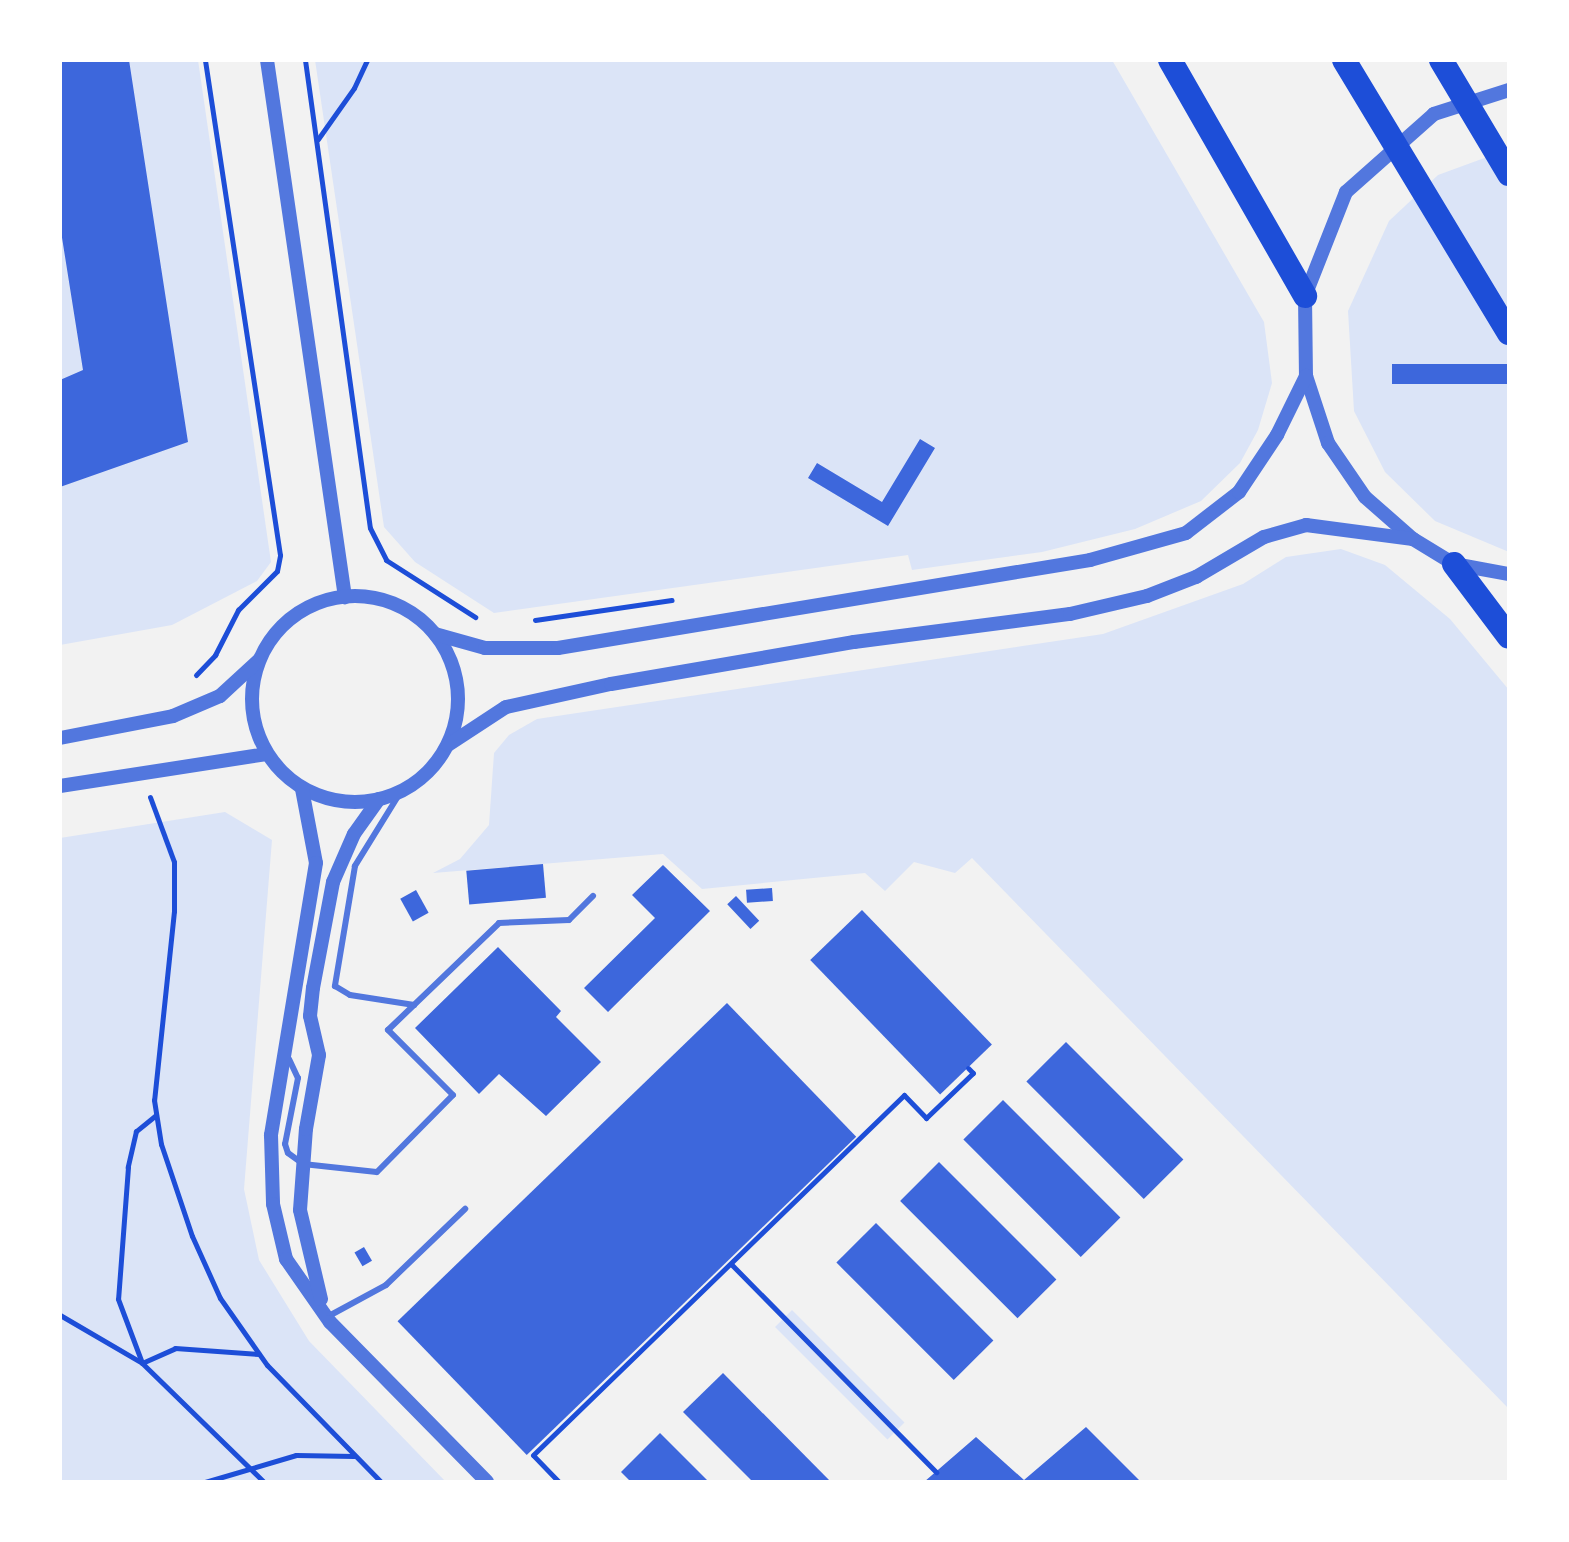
<!DOCTYPE html>
<html>
<head>
<meta charset="utf-8">
<style>
	body { margin:0 }
	#map { position:relative; width:1569px; height:1542px; overflow:hidden; background:#f2f2f2; font-family:"Playfair Display",serif }
	div>[style] { position:absolute }
	[style*='--x'] { left:calc(var(--x)*1px); top:calc(var(--y)*1px); width:calc(var(--w)*1px); rotate:calc(var(--a)*1deg) }
	.green>* { inset:0; background:#dbe4f7; transform-origin:0 0 }
	.building>* { inset:0; background:#3d67dc; transform-origin:0 0 }
	.path>* { height:5px; margin:-2.5px; padding:0 2.5px; transform-origin:2.5px; border-radius:2.5px; background:#1d4ed8 }
	.service>* { height:6px; margin:-3px; padding:0 3px; transform-origin:3px; border-radius:3px; background:#5277de }
	.tertiary>* { height:14px; margin:-7px; padding:0 7px; transform-origin:7px; border-radius:7px; background:#5277de }
	.tertiary>.ring { margin:-7px; padding:0; box-sizing:content-box; background:none; border:14px solid #5277de; border-radius:50% }
	.motorway>* { height:24px; margin:-12px; padding:0 12px; transform-origin:12px; border-radius:12px; background:#1d4ed8 }
	span { translate:-50% -50%; white-space:nowrap; text-align:center; line-height:1.15; -webkit-text-stroke:8px #fff; paint-order:stroke }
	.frame { position:absolute; inset:0; border:62px solid #fff; pointer-events:none }
</style>
</head>
<body>
<div id="map">
	<div class="green">
		<div style="clip-path:polygon(60px 60px,198px 60px,271px 562px,257px 581px,172px 625px,60px 645px)"></div>
		<div style="clip-path:polygon(315px 60px,1112px 60px,1264px 322px,1272px 383px,1258px 430px,1240px 463px,1201px 501px,1135px 529px,1042px 552px,912px 570px,908px 555px,494px 613px,415px 562px,384px 527px)"></div>
		<div style="clip-path:polygon(1509px 149px,1509px 552px,1435px 521px,1385px 472px,1354px 411px,1348px 311px,1389px 221px,1438px 175px)"></div>
		<div style="clip-path:polygon(1341px 549px,1385px 565px,1450px 619px,1509px 690px,1509px 1409px,972px 858px,955px 873px,914px 862px,885px 891px,865px 873px,702px 889px,663px 854px,433px 873px,460px 859px,489px 825px,494px 753px,509px 735px,537px 719px,1103px 634px,1243px 584px,1286px 557px)"></div>
		<div style="clip-path:polygon(225px 812px,272px 840px,244px 1189px,259px 1260px,309px 1341px,446px 1482px,60px 1482px,60px 838px)"></div>
		<div style="left:792px;top:1310px;width:159px;height:24px;rotate:45deg"></div>
	</div>
	<div class="building">
		<div style="clip-path:polygon(60px 60px,129px 60px,188px 442px,60px 487px,60px 380px,83px 370px,60px 225px)"></div>
		<div style="left:1509px;top:364px;width:20px;height:117px;rotate:90deg"></div>
		<div style="clip-path:polygon(920px 439px,935px 448px,888px 526px,808px 478px,817px 463px,882px 502px)"></div>
		<div style="left:543px;top:864px;width:34px;height:77px;rotate:85deg"></div>
		<div style="clip-path:polygon(663px 865px,710px 911px,608px 1012px,584px 988px,655px 918px,632px 895px)"></div>
		<div style="left:772px;top:888px;width:13px;height:26px;rotate:86deg"></div>
		<div style="left:416px;top:890px;width:26px;height:18px;rotate:61deg"></div>
		<div style="left:736px;top:896px;width:34px;height:12px;rotate:47deg"></div>
		<div style="left:862px;top:910px;width:187px;height:72px;rotate:46deg"></div>
		<div style="clip-path:polygon(498px 947px,561px 1011px,556px 1017px,601px 1062px,546px 1116px,499px 1074px,479px 1094px,415px 1028px)"></div>
		<div style="left:727px;top:1003px;width:186px;height:458px;rotate:46deg"></div>
		<div style="left:1066px;top:1042px;width:166px;height:56px;rotate:45deg"></div>
		<div style="left:1003px;top:1100px;width:166px;height:56px;rotate:45deg"></div>
		<div style="left:939px;top:1162px;width:166px;height:55px;rotate:45deg"></div>
		<div style="left:876px;top:1223px;width:166px;height:56px;rotate:45deg"></div>
		<div style="left:364px;top:1247px;width:16px;height:11px;rotate:60deg"></div>
		<div style="clip-path:polygon(723px 1373px,831px 1482px,753px 1482px,683px 1412px)"></div>
		<div style="clip-path:polygon(1086px 1427px,1141px 1482px,924px 1482px,976px 1437px,1024px 1480px)"></div>
		<div style="clip-path:polygon(660px 1433px,709px 1482px,631px 1482px,621px 1472px)"></div>
	</div>
	<div class="path">
		<div style="--x:305;--y:60;--w:472;--a:82.1"></div>
		<div style="--x:370;--y:528;--w:36;--a:63"></div>
		<div style="--x:386;--y:560;--w:106;--a:32.6"></div>
		<div style="--x:318;--y:139;--w:62;--a:-54.8"></div>
		<div style="--x:354;--y:88;--w:31;--a:-65"></div>
		<div style="--x:535;--y:620;--w:138;--a:-8.3"></div>
		<div style="--x:196;--y:675;--w:28;--a:-46"></div>
		<div style="--x:215;--y:655;--w:51;--a:-62.9"></div>
		<div style="--x:238;--y:610;--w:55;--a:-45"></div>
		<div style="--x:277;--y:571;--w:16;--a:-79"></div>
		<div style="--x:280;--y:555;--w:501;--a:-98.62"></div>
		<div style="--x:150;--y:797;--w:69;--a:69.7"></div>
		<div style="--x:174;--y:862;--w:49;--a:90"></div>
		<div style="--x:174;--y:911;--w:190;--a:96"></div>
		<div style="--x:154;--y:1100;--w:45;--a:81"></div>
		<div style="--x:161;--y:1144;--w:97;--a:71.4"></div>
		<div style="--x:192;--y:1236;--w:68;--a:65.7"></div>
		<div style="--x:220;--y:1298;--w:82;--a:55"></div>
		<div style="--x:267;--y:1365;--w:163;--a:45.7"></div>
		<div style="--x:156;--y:1115;--w:26;--a:141"></div>
		<div style="--x:136;--y:1131;--w:37;--a:103"></div>
		<div style="--x:128;--y:1167;--w:132;--a:94.3"></div>
		<div style="--x:118;--y:1299;--w:68;--a:69.4"></div>
		<div style="--x:142;--y:1363;--w:170;--a:44.3"></div>
		<div style="--x:732;--y:1265;--w:291;--a:45.4"></div>
		<div style="--x:60;--y:1315;--w:95;--a:30.3"></div>
		<div style="--x:142;--y:1363;--w:36;--a:-24"></div>
		<div style="--x:175;--y:1348;--w:84;--a:4.1"></div>
		<div style="--x:205;--y:1482;--w:95;--a:-16.5"></div>
		<div style="--x:296;--y:1455;--w:58;--a:1"></div>
		<div style="--x:559;--y:1482;--w:37;--a:-134"></div>
		<div style="--x:533;--y:1455;--w:517;--a:-44.14"></div>
		<div style="--x:904;--y:1095;--w:32;--a:46"></div>
		<div style="--x:926;--y:1118;--w:65;--a:-43.8"></div>
		<div style="--x:973;--y:1073;--w:7;--a:-135"></div>
	</div>
	<div class="service">
		<div style="--x:400;--y:793;--w:86;--a:121.7"></div>
		<div style="--x:355;--y:866;--w:122;--a:99.5"></div>
		<div style="--x:335;--y:986;--w:17;--a:31"></div>
		<div style="--x:350;--y:995;--w:65;--a:8.9"></div>
		<div style="--x:289;--y:1059;--w:21;--a:65"></div>
		<div style="--x:298;--y:1078;--w:67;--a:101.1"></div>
		<div style="--x:285;--y:1144;--w:9;--a:72"></div>
		<div style="--x:288;--y:1153;--w:19;--a:36"></div>
		<div style="--x:303;--y:1164;--w:74;--a:6.2"></div>
		<div style="--x:377;--y:1172;--w:108;--a:-45.4"></div>
		<div style="--x:453;--y:1095;--w:92;--a:-135"></div>
		<div style="--x:388;--y:1030;--w:154;--a:-43.9"></div>
		<div style="--x:499;--y:923;--w:70;--a:-2.5"></div>
		<div style="--x:569;--y:920;--w:34;--a:-45"></div>
		<div style="--x:327;--y:1317;--w:67;--a:-28.5"></div>
		<div style="--x:386;--y:1285;--w:110;--a:-43.9"></div>
	</div>
	<div class="tertiary">
		<div style="--x:267;--y:60;--w:543;--a:81.74"></div>
		<div style="--x:1509;--y:90;--w:79;--a:162.3"></div>
		<div style="--x:1434;--y:114;--w:118;--a:138.4"></div>
		<div style="--x:1346;--y:192;--w:112;--a:111.5"></div>
		<div style="--x:1305;--y:296;--w:80;--a:89.3"></div>
		<div style="--x:1306;--y:376;--w:71;--a:71.8"></div>
		<div style="--x:1328;--y:443;--w:65;--a:55.6"></div>
		<div style="--x:1365;--y:497;--w:64;--a:41.2"></div>
		<div style="--x:1413;--y:539;--w:48;--a:31.4"></div>
		<div style="--x:1454;--y:564;--w:56;--a:10.3"></div>
		<div class="ring" style="left:252px;top:596px;width:192px;height:192px"></div>
		<div style="--x:435;--y:634;--w:52;--a:15.6"></div>
		<div style="--x:485;--y:648;--w:73;--a:0"></div>
		<div style="--x:558;--y:648;--w:539;--a:-9.39"></div>
		<div style="--x:1090;--y:560;--w:100;--a:-15.7"></div>
		<div style="--x:1186;--y:533;--w:67;--a:-37.7"></div>
		<div style="--x:1239;--y:492;--w:69;--a:-56.3"></div>
		<div style="--x:1277;--y:435;--w:66;--a:-63.8"></div>
		<div style="--x:60;--y:738;--w:115;--a:-11"></div>
		<div style="--x:173;--y:716;--w:51;--a:-23.1"></div>
		<div style="--x:220;--y:696;--w:53;--a:-42.7"></div>
		<div style="--x:448;--y:745;--w:69;--a:-33.2"></div>
		<div style="--x:506;--y:707;--w:107;--a:-12.4"></div>
		<div style="--x:611;--y:684;--w:247;--a:-9.8"></div>
		<div style="--x:854;--y:642;--w:218;--a:-7.4"></div>
		<div style="--x:1070;--y:614;--w:79;--a:-13.2"></div>
		<div style="--x:1147;--y:596;--w:53;--a:-21.2"></div>
		<div style="--x:1196;--y:577;--w:79;--a:-30.5"></div>
		<div style="--x:1264;--y:537;--w:44;--a:-15.9"></div>
		<div style="--x:1306;--y:525;--w:108;--a:7.5"></div>
		<div style="--x:60;--y:786;--w:209;--a:-8.8"></div>
		<div style="--x:302;--y:789;--w:75;--a:79.3"></div>
		<div style="--x:316;--y:863;--w:276;--a:99.4"></div>
		<div style="--x:271;--y:1135;--w:69;--a:88.3"></div>
		<div style="--x:273;--y:1204;--w:57;--a:76.7"></div>
		<div style="--x:286;--y:1259;--w:77;--a:55.1"></div>
		<div style="--x:330;--y:1322;--w:224;--a:45.5"></div>
		<div style="--x:321;--y:1299;--w:91;--a:-103.3"></div>
		<div style="--x:300;--y:1210;--w:81;--a:-85.8"></div>
		<div style="--x:306;--y:1129;--w:75;--a:-80"></div>
		<div style="--x:319;--y:1055;--w:40;--a:-103"></div>
		<div style="--x:310;--y:1016;--w:28;--a:-84"></div>
		<div style="--x:313;--y:988;--w:108;--a:-79.3"></div>
		<div style="--x:333;--y:882;--w:52;--a:-66.4"></div>
		<div style="--x:354;--y:834;--w:43;--a:-54.5"></div>
	</div>
	<div class="motorway">
		<div style="--x:1170;--y:60;--w:272;--a:60.2"></div>
		<div style="--x:1344;--y:60;--w:319;--a:58.9"></div>
		<div style="--x:1441;--y:60;--w:133;--a:59.2"></div>
		<div style="--x:1454;--y:564;--w:91;--a:53"></div>
	</div>
	<div class="frame"></div>
</div>
</body>
</html>
